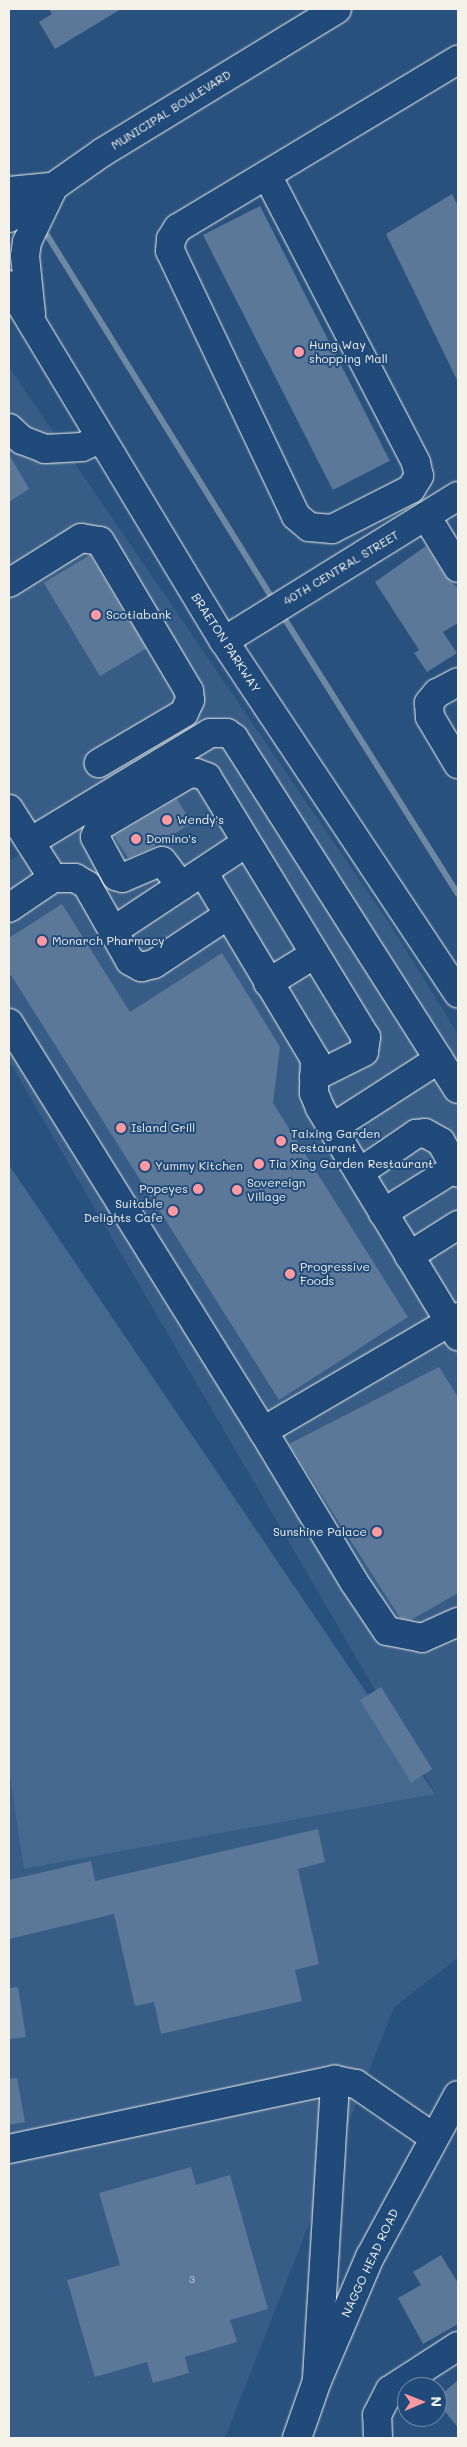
<!DOCTYPE html>
<html>
<head>
<meta charset="utf-8">
<style>
	body { margin:0 }
	#map { position:relative; width:467px; height:2447px; overflow:hidden; background:#28517e; font-family:Mali,sans-serif }
	div>[style] { position:absolute }
	[style*='--x'] { left:calc(var(--x)*1px); top:calc(var(--y)*1px); width:calc(var(--w)*1px); rotate:calc(var(--a)*1deg) }
	.built>* { inset:0; background:#375d86 }
	.green>* { inset:0; background:#45688e }
	.stream>* { height:5.5px; margin:-2.75px; padding:0 2.75px; transform-origin:2.75px; border-radius:2.75px; background:#6e88a2 }
	.building>* { inset:0; background:#5b7899; transform-origin:0 0 }
	.roads { filter:drop-shadow(0 0 1px #f4f1e8) drop-shadow(0 0 1px #f4f1e8) }
	.minor>* { height:28px; margin:-14px; padding:0 14px; transform-origin:14px; border-radius:14px; background:#1f4a7a }
	.major>* { height:28px; margin:-14px; padding:0 14px; transform-origin:14px; border-radius:14px; background:#1f4a7a }
	.dots>* { width:14px; height:14px; translate:-50% -50%; box-sizing:border-box; border:2px solid #1f4a7a; border-radius:50% }
	span { translate:-50% -50%; white-space:nowrap; text-align:center; line-height:1.15; -webkit-text-stroke:4px #1f4a7a; paint-order:stroke }
	.number-label { font-size:10px; color:#ced3d4 }
	.number-label span { -webkit-text-stroke-width:0 }
	.street-label { font-size:12px; color:#f4f1e8 }
	.poi-label { font-size:12px; color:#f4f1e8 }
	.left { translate:0 -50%; text-align:left }
	.right { translate:-100% -50%; text-align:right }
	.frame { position:absolute; inset:0; border:10px solid #f4f1e8; pointer-events:none }
	.north { position:absolute; left:397px; top:2377px; width:50px; height:50px; box-sizing:border-box; background:#1f4a7a; border:1px solid #748da6; border-radius:50%; rotate:89deg; font-size:14px; font-weight:700; line-height:20px; text-align:center; color:#f4f1e8 }
	.north::after { content:''; display:block; margin:auto; width:18px; height:22px; background:#ff9aa2; clip-path:polygon(50% 0,100% 100%,50% 72%,0 100%) }
</style>
</head>
<body>
<div id="map">
	<div class="built">
		<div style="clip-path:polygon(9px 367px,393px 929px,458px 1034px,458px 1958px,394px 2007px,225px 2438px,9px 2438px,9px 1772px,25px 1869px,435px 1793px,9px 1061px,9px 861px,24px 851px,9px 828px)"></div>
	</div>
	<div class="green">
		<div style="clip-path:polygon(9px 1165px,435px 1794px,24px 1869px,9px 1772px)"></div>
	</div>
	<div class="stream">
		<div style="--x:48;--y:236;--w:429;--a:58.2"></div>
		<div style="--x:282;--y:614;--w:330;--a:57.8"></div>
	</div>
	<div class="building">
		<div style="clip-path:polygon(49px 9px,121px 9px,55px 49px,39px 22px,52px 14px)"></div>
		<div style="clip-path:polygon(452px 194px,458px 206px,458px 382px,386px 234px)"></div>
		<div style="left:260px;top:206px;width:286px;height:64px;rotate:63deg"></div>
		<div style="clip-path:polygon(9px 454px,29px 489px,9px 502px)"></div>
		<div style="clip-path:polygon(426px 546px,445px 576px,458px 588px,458px 623px,443px 632px,457px 653px,427px 672px,414px 653px,419px 650px,375px 582px)"></div>
		<div style="left:90px;top:555px;width:109px;height:54px;rotate:59deg"></div>
		<div style="clip-path:polygon(177px 799px,192px 823px,149px 849px,128px 858px,114px 836px)"></div>
		<div style="clip-path:polygon(62px 904px,130px 1012px,222px 953px,280px 1047px,273px 1103px,408px 1317px,279px 1400px,9px 972px,9px 938px)"></div>
		<div style="clip-path:polygon(439px 1367px,458px 1397px,458px 1593px,411px 1620px,400px 1618px,289px 1444px)"></div>
		<div style="left:381px;top:1687px;width:97px;height:25px;rotate:58deg"></div>
		<div style="clip-path:polygon(318px 1829px,325px 1862px,298px 1869px,319px 1964px,295px 1970px,302px 2001px,161px 2034px,154px 2002px,135px 2006px,114px 1914px,9px 1939px,9px 1880px,91px 1861px,95px 1881px)"></div>
		<div style="clip-path:polygon(18px 1987px,26px 2037px,9px 2039px,9px 1988px)"></div>
		<div style="clip-path:polygon(17px 2078px,25px 2122px,9px 2125px,9px 2079px)"></div>
		<div style="clip-path:polygon(191px 2167px,196px 2185px,230px 2175px,268px 2309px,230px 2320px,237px 2342px,185px 2357px,189px 2373px,153px 2383px,147px 2362px,95px 2377px,67px 2280px,120px 2265px,99px 2193px)"></div>
		<div style="clip-path:polygon(441px 2255px,458px 2283px,458px 2324px,423px 2344px,398px 2298px,421px 2285px,413px 2272px)"></div>
		<div style="clip-path:polygon(458px 2380px,458px 2428px,437px 2401px,437px 2398px)"></div>
	</div>
	<div class="roads">
		<div class="minor">
			<div style="--x:267;--y:175;--w:324;--a:62.6"></div>
			<div style="--x:416;--y:463;--w:13;--a:77"></div>
			<div style="--x:419;--y:476;--w:15;--a:122"></div>
			<div style="--x:411;--y:489;--w:89;--a:153.1"></div>
			<div style="--x:332;--y:529;--w:23;--a:-175"></div>
			<div style="--x:309;--y:527;--w:17;--a:-140"></div>
			<div style="--x:296;--y:516;--w:293;--a:-115.4"></div>
			<div style="--x:170;--y:251;--w:12;--a:-85"></div>
			<div style="--x:171;--y:239;--w:13;--a:-58"></div>
			<div style="--x:178;--y:228;--w:327;--a:-31"></div>
			<div style="--x:9;--y:428;--w:18;--a:43"></div>
			<div style="--x:22;--y:440;--w:25;--a:21"></div>
			<div style="--x:45;--y:449;--w:37;--a:-3"></div>
			<div style="--x:82;--y:447;--w:20;--a:-24"></div>
			<div style="--x:426;--y:516;--w:61;--a:58.4"></div>
			<div style="--x:9;--y:583;--w:85;--a:-32"></div>
			<div style="--x:81;--y:538;--w:19;--a:9"></div>
			<div style="--x:100;--y:541;--w:174;--a:59.3"></div>
			<div style="--x:189;--y:691;--w:9;--a:84"></div>
			<div style="--x:190;--y:700;--w:14;--a:115"></div>
			<div style="--x:184;--y:713;--w:99;--a:149.5"></div>
			<div style="--x:224;--y:641;--w:275;--a:-31.8"></div>
			<div style="--x:458;--y:682;--w:24;--a:152"></div>
			<div style="--x:437;--y:693;--w:13;--a:129"></div>
			<div style="--x:429;--y:703;--w:14;--a:86"></div>
			<div style="--x:430;--y:717;--w:55;--a:59.2"></div>
			<div style="--x:9;--y:809;--w:82;--a:57.5"></div>
			<div style="--x:30;--y:842;--w:210;--a:-31.2"></div>
			<div style="--x:210;--y:733;--w:17;--a:0"></div>
			<div style="--x:227;--y:733;--w:9;--a:36"></div>
			<div style="--x:234;--y:738;--w:416;--a:57.5"></div>
			<div style="--x:203;--y:872;--w:218;--a:59.1"></div>
			<div style="--x:315;--y:1059;--w:34;--a:92"></div>
			<div style="--x:314;--y:1093;--w:16;--a:68"></div>
			<div style="--x:320;--y:1108;--w:267;--a:58.8"></div>
			<div style="--x:181;--y:886;--w:31;--a:-127"></div>
			<div style="--x:162;--y:861;--w:43;--a:157"></div>
			<div style="--x:122;--y:878;--w:6;--a:-162"></div>
			<div style="--x:116;--y:876;--w:44;--a:-118.3"></div>
			<div style="--x:95;--y:837;--w:12;--a:-66"></div>
			<div style="--x:100;--y:826;--w:102;--a:-30.6"></div>
			<div style="--x:188;--y:774;--w:8;--a:-7"></div>
			<div style="--x:196;--y:773;--w:12;--a:20"></div>
			<div style="--x:207;--y:777;--w:305;--a:58.6"></div>
			<div style="--x:366;--y:1037;--w:15;--a:98"></div>
			<div style="--x:364;--y:1052;--w:56;--a:153.4"></div>
			<div style="--x:9;--y:908;--w:53;--a:-34.3"></div>
			<div style="--x:53;--y:878;--w:22;--a:0"></div>
			<div style="--x:75;--y:878;--w:14;--a:30"></div>
			<div style="--x:87;--y:885;--w:87;--a:60.5"></div>
			<div style="--x:130;--y:961;--w:13;--a:29"></div>
			<div style="--x:141;--y:967;--w:13;--a:-13"></div>
			<div style="--x:154;--y:964;--w:89;--a:-33.5"></div>
			<div style="--x:113;--y:931;--w:159;--a:-33.5"></div>
			<div style="--x:268;--y:983;--w:55;--a:-31.7"></div>
			<div style="--x:9;--y:1023;--w:481;--a:58.1"></div>
			<div style="--x:263;--y:1431;--w:226;--a:-30.3"></div>
			<div style="--x:332;--y:1128;--w:127;--a:-32.8"></div>
			<div style="--x:360;--y:1172;--w:68;--a:-34.2"></div>
			<div style="--x:416;--y:1134;--w:9;--a:-6"></div>
			<div style="--x:425;--y:1133;--w:18;--a:29"></div>
			<div style="--x:441;--y:1142;--w:35;--a:61"></div>
			<div style="--x:383;--y:1213;--w:85;--a:-32"></div>
			<div style="--x:409;--y:1256;--w:58;--a:-32.3"></div>
			<div style="--x:263;--y:1431;--w:176;--a:58.9"></div>
			<div style="--x:354;--y:1582;--w:59;--a:56"></div>
			<div style="--x:387;--y:1631;--w:36;--a:11"></div>
			<div style="--x:422;--y:1638;--w:39;--a:-24"></div>
			<div style="--x:9;--y:2149;--w:333;--a:-12"></div>
			<div style="--x:335;--y:2080;--w:21;--a:11"></div>
			<div style="--x:356;--y:2084;--w:93;--a:34.5"></div>
			<div style="--x:317;--y:2378;--w:299;--a:-86.5"></div>
			<div style="--x:378;--y:2438;--w:23;--a:-92"></div>
			<div style="--x:377;--y:2415;--w:28;--a:-63"></div>
			<div style="--x:390;--y:2390;--w:81;--a:-32.9"></div>
		</div>
		<div class="major">
			<div style="--x:9;--y:191;--w:41;--a:-5.6"></div>
			<div style="--x:9;--y:218;--w:115;--a:-35.1"></div>
			<div style="--x:103;--y:152;--w:274;--a:-31.4"></div>
			<div style="--x:9;--y:285;--w:416;--a:58.9"></div>
			<div style="--x:224;--y:641;--w:423;--a:56.4"></div>
			<div style="--x:31;--y:314;--w:58;--a:-95.9"></div>
			<div style="--x:25;--y:256;--w:14;--a:-82"></div>
			<div style="--x:27;--y:242;--w:60;--a:-64.3"></div>
			<div style="--x:297;--y:2438;--w:60;--a:-70.7"></div>
			<div style="--x:317;--y:2381;--w:135;--a:-66.9"></div>
			<div style="--x:370;--y:2257;--w:184;--a:-61.5"></div>
		</div>
	</div>
	<div class="dots">
		<div style="left:299px;top:352px;background:#ff9aa2"></div>
		<div style="left:96px;top:615px;background:#ff9aa2"></div>
		<div style="left:167px;top:820px;background:#ff9aa2"></div>
		<div style="left:136px;top:839px;background:#ff9aa2"></div>
		<div style="left:42px;top:941px;background:#ff9aa2"></div>
		<div style="left:121px;top:1128px;background:#ff9aa2"></div>
		<div style="left:281px;top:1141px;background:#ff9aa2"></div>
		<div style="left:259px;top:1164px;background:#ff9aa2"></div>
		<div style="left:145px;top:1166px;background:#ff9aa2"></div>
		<div style="left:198px;top:1189px;background:#ff9aa2"></div>
		<div style="left:237px;top:1190px;background:#ff9aa2"></div>
		<div style="left:173px;top:1211px;background:#ff9aa2"></div>
		<div style="left:290px;top:1274px;background:#ff9aa2"></div>
		<div style="left:377px;top:1532px;background:#ff9aa2"></div>
	</div>
	<div class="number-label">
		<span style="left:192px;top:2280px">3</span>
	</div>
	<div class="street-label">
		<span style="left:171px;top:110px;rotate:-32deg">MUNICIPAL BOULEVARD</span>
		<span style="left:341px;top:568px;rotate:-31deg">40TH CENTRAL STREET</span>
		<span style="left:226px;top:643px;rotate:57deg">BRAETON PARKWAY</span>
		<span style="left:370px;top:2263px;rotate:-65deg">NAGGO HEAD ROAD</span>
	</div>
	<div class="poi-label">
		<span class="left" style="left:309px;top:352px">Hung Way<br>shopping Mall</span>
		<span class="left" style="left:106px;top:615px">Scotiabank</span>
		<span class="left" style="left:177px;top:820px">Wendy's</span>
		<span class="left" style="left:146px;top:839px">Domino's</span>
		<span class="left" style="left:52px;top:941px">Monarch Pharmacy</span>
		<span class="left" style="left:131px;top:1128px">Island Grill</span>
		<span class="left" style="left:291px;top:1141px">Taixing Garden<br>Restaurant</span>
		<span class="left" style="left:269px;top:1164px">Tia Xing Garden Restaurant</span>
		<span class="left" style="left:155px;top:1166px">Yummy Kitchen</span>
		<span class="left" style="left:247px;top:1190px">Sovereign<br>Village</span>
		<span class="right" style="left:188px;top:1189px">Popeyes</span>
		<span class="right" style="left:163px;top:1211px">Suitable<br>Delights Cafe</span>
		<span class="left" style="left:300px;top:1274px">Progressive<br>Foods</span>
		<span class="right" style="left:367px;top:1532px">Sunshine Palace</span>
	</div>
	<div class="frame"></div>
	<div class="north">N</div>
</div>
</body>
</html>
